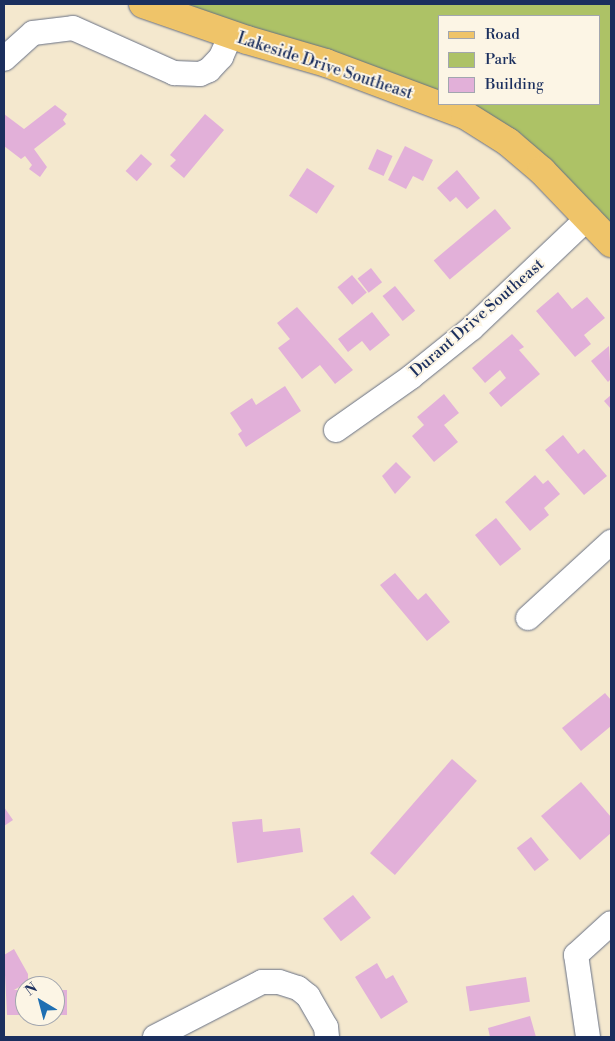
<!DOCTYPE html>
<html>
<head>
<meta charset="utf-8">
<style>
	body { margin:0 }
	#map { position:relative; width:615px; height:1041px; overflow:hidden; background:#f4e8ce; font-family:"Libre Bodoni",serif }
	div>[style] { position:absolute }
	[style*='--x'] { left:calc(var(--x)*1px); top:calc(var(--y)*1px); width:calc(var(--w)*1px); rotate:calc(var(--a)*1deg) }
	.green>* { inset:0; background:#adc266 }
	.building>* { inset:0; background:#e2b0d9; transform-origin:0 0 }
	.roads { filter:drop-shadow(0 0 1px #677085) drop-shadow(0 0 1px #677085) }
	.minor>* { height:24px; margin:-12px; padding:0 12px; transform-origin:12px; border-radius:12px; background:#fff }
	.major>* { height:28px; margin:-14px; padding:0 14px; transform-origin:14px; border-radius:14px; background:#efc469 }
	span { translate:-50% -50%; white-space:nowrap; text-align:center; line-height:1.15; -webkit-text-stroke:4px #fcf5e5; paint-order:stroke }
	.street-label { font-size:16px; color:#1b2f5e }
	.frame { position:absolute; inset:0; border:5px solid #1b2f5e; pointer-events:none }
	.legend { position:absolute; left:438px; top:15px; width:162px; height:90px; box-sizing:border-box; background:#fcf5e5; border:1px solid #a2a6af; margin:0; padding:6px 9px; list-style:none; font-size:15px; color:#1b2f5e }
	.legend li { display:flex; align-items:center; gap:10px; height:25px }
	.legend b { width:25px; border:1px solid #a2a6af }
	.north { position:absolute; left:15px; top:976px; width:50px; height:50px; box-sizing:border-box; background:#fcf5e5; border:1px solid #a2a6af; border-radius:50%; rotate:323deg; font-size:14px; font-weight:700; line-height:20px; text-align:center; color:#1b2f5e }
	.north::after { content:''; display:block; margin:auto; width:18px; height:22px; background:#1f6fb2; clip-path:polygon(50% 0,100% 100%,50% 72%,0 100%) }
</style>
</head>
<body>
<div id="map">
	<div class="green">
		<div style="clip-path:polygon(184px 4px,611px 4px,611px 227px,521px 134px,473px 104px,599px 104px,599px 16px,439px 16px,439px 92px)"></div>
	</div>
	<div class="building">
		<div style="clip-path:polygon(55px 105px,67px 114px,63px 120px,66px 124px,34px 149px,47px 167px,40px 177px,29px 169px,32px 165px,25px 156px,21px 159px,4px 146px,4px 114px,24px 129px)"></div>
		<div style="clip-path:polygon(205px 114px,224px 130px,184px 178px,170px 166px,176px 160px,170px 155px)"></div>
		<div style="clip-path:polygon(405px 146px,433px 160px,423px 181px,413px 176px,406px 189px,388px 180px)"></div>
		<div style="left:377px;top:149px;width:17px;height:22px;rotate:24deg"></div>
		<div style="left:141px;top:154px;width:15px;height:23px;rotate:42deg"></div>
		<div style="left:307px;top:168px;width:33px;height:33px;rotate:33deg"></div>
		<div style="clip-path:polygon(457px 170px,480px 198px,467px 209px,456px 197px,450px 202px,437px 188px)"></div>
		<div style="left:495px;top:209px;width:25px;height:80px;rotate:50deg"></div>
		<div style="left:371px;top:268px;width:18px;height:17px;rotate:52deg"></div>
		<div style="left:352px;top:275px;width:23px;height:19px;rotate:50deg"></div>
		<div style="left:395px;top:286px;width:32px;height:16px;rotate:51deg"></div>
		<div style="clip-path:polygon(558px 292px,572px 309px,587px 297px,605px 318px,584px 335px,591px 344px,575px 357px,536px 311px)"></div>
		<div style="clip-path:polygon(297px 307px,353px 370px,335px 384px,320px 365px,302px 379px,278px 348px,290px 339px,277px 323px)"></div>
		<div style="clip-path:polygon(372px 312px,390px 335px,370px 351px,362px 341px,348px 352px,338px 339px)"></div>
		<div style="clip-path:polygon(512px 334px,524px 347px,519px 350px,540px 374px,501px 407px,489px 393px,506px 378px,500px 370px,485px 383px,472px 368px)"></div>
		<div style="clip-path:polygon(609px 346px,611px 379px,608px 382px,591px 361px)"></div>
		<div style="clip-path:polygon(285px 386px,301px 411px,246px 447px,238px 434px,242px 431px,230px 413px,252px 398px,256px 405px)"></div>
		<div style="clip-path:polygon(444px 394px,459px 413px,444px 425px,458px 442px,434px 462px,412px 436px,424px 425px,417px 417px)"></div>
		<div style="clip-path:polygon(611px 395px,611px 409px,604px 401px)"></div>
		<div style="clip-path:polygon(563px 435px,578px 454px,584px 449px,607px 476px,584px 495px,545px 450px)"></div>
		<div style="clip-path:polygon(396px 462px,411px 477px,395px 494px,382px 476px)"></div>
		<div style="clip-path:polygon(535px 475px,543px 484px,548px 480px,560px 494px,544px 508px,549px 515px,530px 531px,505px 502px)"></div>
		<div style="left:496px;top:518px;width:40px;height:27px;rotate:51deg"></div>
		<div style="clip-path:polygon(395px 573px,418px 600px,426px 593px,450px 622px,427px 641px,380px 585px)"></div>
		<div style="clip-path:polygon(605px 693px,611px 700px,611px 726px,581px 751px,562px 728px)"></div>
		<div style="left:452px;top:759px;width:33px;height:125px;rotate:41deg"></div>
		<div style="clip-path:polygon(581px 782px,611px 817px,611px 833px,580px 860px,541px 816px)"></div>
		<div style="clip-path:polygon(4px 807px,13px 820px,4px 826px)"></div>
		<div style="clip-path:polygon(262px 819px,263px 832px,300px 828px,303px 852px,237px 863px,232px 822px)"></div>
		<div style="left:531px;top:837px;width:29px;height:18px;rotate:52deg"></div>
		<div style="left:353px;top:895px;width:29px;height:38px;rotate:52deg"></div>
		<div style="clip-path:polygon(14px 949px,28px 974px,28px 982px,14px 990px,25px 990px,25px 1015px,7px 1015px,4px 955px)"></div>
		<div style="clip-path:polygon(377px 963px,386px 979px,393px 975px,408px 1002px,381px 1019px,355px 977px)"></div>
		<div style="left:526px;top:977px;width:25px;height:61px;rotate:81deg"></div>
		<div style="left:55px;top:990px;width:12px;height:25px"></div>
		<div style="clip-path:polygon(530px 1016px,536px 1037px,490px 1037px,488px 1028px)"></div>
	</div>
	<div class="roads">
		<div class="minor">
			<div style="--x:4;--y:59;--w:39;--a:-42"></div>
			<div style="--x:33;--y:33;--w:40;--a:-7.1"></div>
			<div style="--x:73;--y:28;--w:111;--a:24"></div>
			<div style="--x:174;--y:73;--w:26;--a:2"></div>
			<div style="--x:200;--y:74;--w:10;--a:-24"></div>
			<div style="--x:209;--y:70;--w:18;--a:-47"></div>
			<div style="--x:221;--y:57;--w:24;--a:-66"></div>
			<div style="--x:336;--y:430;--w:92;--a:-35.2"></div>
			<div style="--x:411;--y:377;--w:78;--a:-38.8"></div>
			<div style="--x:472;--y:328;--w:161;--a:-43.5"></div>
			<div style="--x:528;--y:618;--w:113;--a:-42.5"></div>
			<div style="--x:155;--y:1037;--w:120;--a:-27.2"></div>
			<div style="--x:262;--y:982;--w:17;--a:0"></div>
			<div style="--x:279;--y:982;--w:20;--a:18"></div>
			<div style="--x:298;--y:988;--w:13;--a:39"></div>
			<div style="--x:308;--y:996;--w:36;--a:60"></div>
			<div style="--x:326;--y:1027;--w:10;--a:84"></div>
			<div style="--x:588;--y:1037;--w:83;--a:-98.3"></div>
			<div style="--x:576;--y:955;--w:47;--a:-42.4"></div>
		</div>
		<div class="major">
			<div style="--x:143;--y:4;--w:110;--a:19.1"></div>
			<div style="--x:247;--y:40;--w:82;--a:16.2"></div>
			<div style="--x:326;--y:63;--w:148;--a:20.5"></div>
			<div style="--x:465;--y:115;--w:51;--a:32.1"></div>
			<div style="--x:508;--y:142;--w:45;--a:40.5"></div>
			<div style="--x:542;--y:171;--w:100;--a:46.2"></div>
		</div>
	</div>
	<div class="street-label">
		<span style="left:325px;top:66px;rotate:18deg">Lakeside Drive Southeast</span>
		<span style="left:477px;top:318px;rotate:-41deg">Durant Drive Southeast</span>
	</div>
	<div class="frame"></div>
	<ul class="legend">
	<li><b style="height:6px;background:#efc469"></b>Road</li>
	<li><b style="height:14px;background:#adc266"></b>Park</li>
	<li><b style="height:14px;background:#e2b0d9"></b>Building</li>
	</ul>
	<div class="north">N</div>
</div>
</body>
</html>
